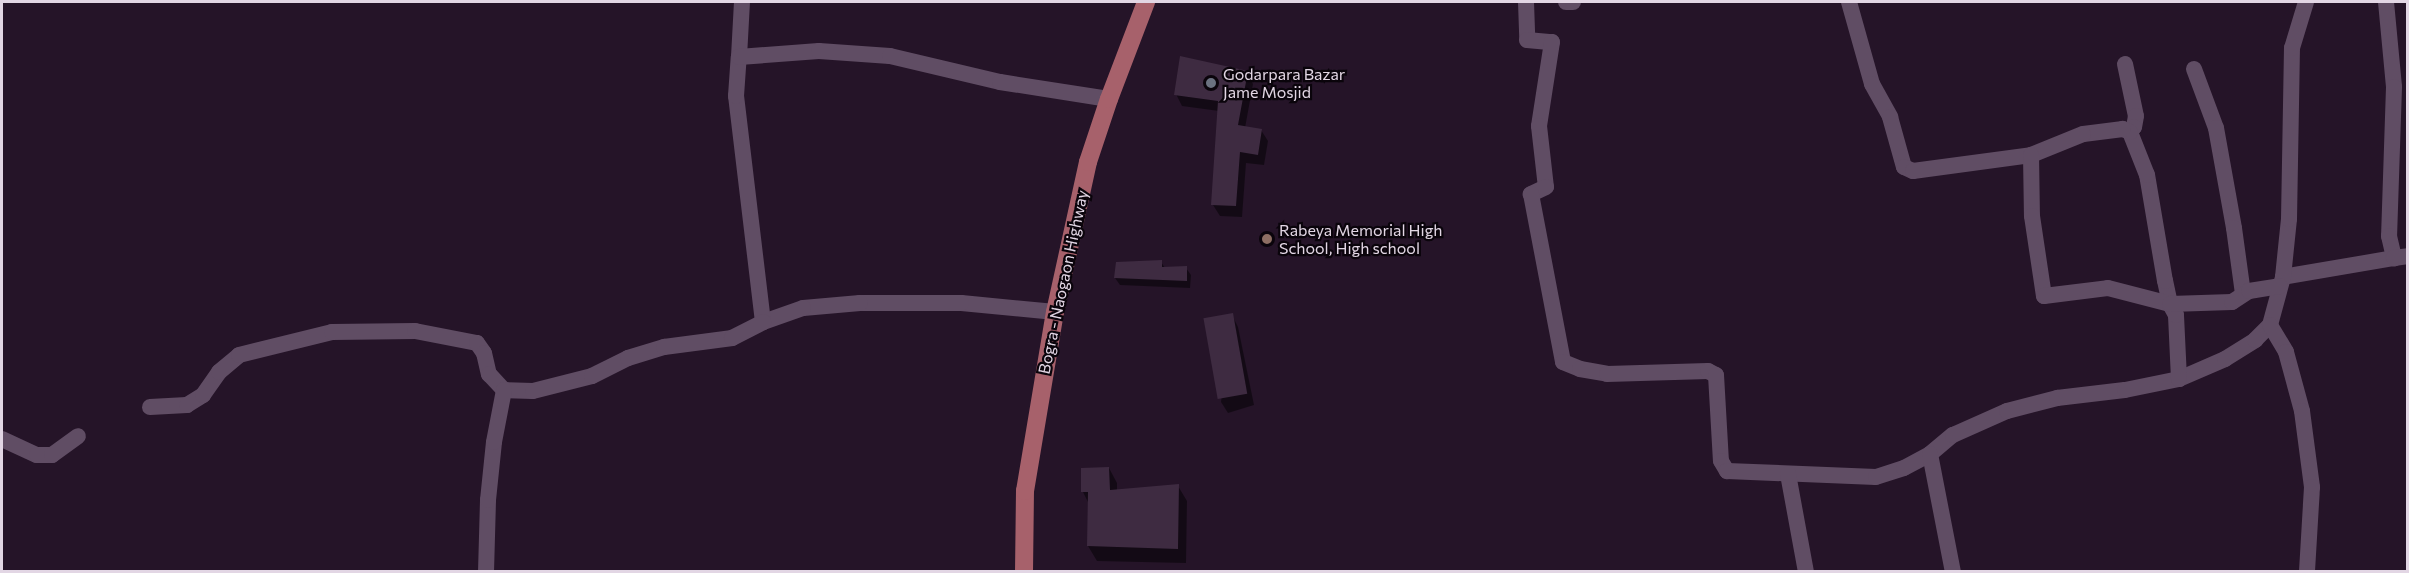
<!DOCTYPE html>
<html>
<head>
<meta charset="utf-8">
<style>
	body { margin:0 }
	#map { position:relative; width:2409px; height:573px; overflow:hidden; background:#251428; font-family:Commissioner,sans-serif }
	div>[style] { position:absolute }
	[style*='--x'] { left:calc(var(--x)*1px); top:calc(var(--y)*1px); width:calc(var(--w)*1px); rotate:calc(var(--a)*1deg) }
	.shadow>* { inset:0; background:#0007 }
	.building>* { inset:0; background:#3e2b41; transform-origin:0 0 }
	.street>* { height:16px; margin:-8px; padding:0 8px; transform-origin:8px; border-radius:8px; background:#604d64 }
	.primary>* { height:18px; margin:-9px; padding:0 9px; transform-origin:9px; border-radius:9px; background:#a7616b }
	.dots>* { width:16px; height:16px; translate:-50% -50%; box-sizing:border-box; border:3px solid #0a040b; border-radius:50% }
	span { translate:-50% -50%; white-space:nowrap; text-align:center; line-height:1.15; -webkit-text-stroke:4.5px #0a040b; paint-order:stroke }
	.poi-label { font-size:16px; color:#e2d6e4 }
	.left { translate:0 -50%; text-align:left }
	.street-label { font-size:16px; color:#e2d6e4 }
	.frame { position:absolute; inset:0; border:3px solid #e2d6e4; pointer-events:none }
</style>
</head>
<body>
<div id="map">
	<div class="shadow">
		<div style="clip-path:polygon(1247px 72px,1253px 84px,1245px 128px,1261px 130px,1268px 141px,1264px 165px,1246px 163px,1242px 217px,1220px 216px,1213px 205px,1219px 111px,1182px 106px,1176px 94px)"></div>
		<div style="clip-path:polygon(1161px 262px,1165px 268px,1186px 268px,1191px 275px,1190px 288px,1120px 285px,1115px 278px)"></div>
		<div style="clip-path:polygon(1232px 315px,1238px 327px,1254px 405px,1228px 413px,1221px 402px)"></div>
		<div style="clip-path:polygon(1109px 468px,1117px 483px,1117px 491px,1178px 486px,1187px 501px,1186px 563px,1097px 561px,1088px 546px,1089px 504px,1083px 492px)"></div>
	</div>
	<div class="building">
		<div style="clip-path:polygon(1180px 56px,1248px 71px,1238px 125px,1262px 129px,1258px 155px,1240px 152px,1236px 206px,1211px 205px,1218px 101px,1174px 95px)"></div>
		<div style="clip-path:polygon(1162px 260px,1162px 267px,1187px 266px,1187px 281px,1114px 278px,1116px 262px)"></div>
		<div style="left:1233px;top:313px;width:82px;height:30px;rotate:80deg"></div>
		<div style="clip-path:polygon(1109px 467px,1110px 490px,1179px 484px,1178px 549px,1087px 546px,1088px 492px,1081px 492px,1081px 468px)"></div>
	</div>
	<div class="street">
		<div style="--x:1526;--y:2;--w:38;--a:88"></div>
		<div style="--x:1527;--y:40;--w:25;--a:5"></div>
		<div style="--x:1552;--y:42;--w:85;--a:98.8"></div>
		<div style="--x:1539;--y:126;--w:61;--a:83.5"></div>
		<div style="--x:1546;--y:187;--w:17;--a:155"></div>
		<div style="--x:1531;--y:194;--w:171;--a:79.2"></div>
		<div style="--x:1563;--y:362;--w:18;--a:22"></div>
		<div style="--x:1580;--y:369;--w:27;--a:10"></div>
		<div style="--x:1607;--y:374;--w:101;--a:-1.7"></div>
		<div style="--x:1708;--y:371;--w:9;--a:27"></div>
		<div style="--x:1716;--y:375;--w:86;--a:86.7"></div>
		<div style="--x:1721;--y:461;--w:12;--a:59"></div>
		<div style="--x:1727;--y:471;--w:149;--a:2.3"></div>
		<div style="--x:1876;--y:477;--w:29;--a:-18"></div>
		<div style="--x:1904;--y:468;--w:30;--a:-28"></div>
		<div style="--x:1930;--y:454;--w:30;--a:-40"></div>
		<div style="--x:1953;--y:435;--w:59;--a:-24"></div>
		<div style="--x:2007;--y:411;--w:52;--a:-14.6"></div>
		<div style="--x:2057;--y:398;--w:68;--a:-6.7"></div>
		<div style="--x:2125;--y:390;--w:55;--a:-11.5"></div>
		<div style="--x:2179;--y:379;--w:50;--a:-23.5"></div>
		<div style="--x:2225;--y:359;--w:36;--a:-32"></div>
		<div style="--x:2255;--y:340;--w:21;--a:-45"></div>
		<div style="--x:2270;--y:325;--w:50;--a:-74.8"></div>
		<div style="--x:2283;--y:277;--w:113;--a:-9.7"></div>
		<div style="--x:1566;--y:2;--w:7;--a:0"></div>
		<div style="--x:1849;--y:2;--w:85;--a:74.3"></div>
		<div style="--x:1872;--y:84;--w:38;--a:61"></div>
		<div style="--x:1890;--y:117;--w:52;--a:74.4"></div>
		<div style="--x:1904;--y:167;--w:10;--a:24"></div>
		<div style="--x:1913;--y:171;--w:119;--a:-7.7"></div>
		<div style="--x:2386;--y:2;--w:85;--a:84.6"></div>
		<div style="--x:2394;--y:87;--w:149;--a:91.9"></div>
		<div style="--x:2389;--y:236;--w:23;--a:77"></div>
		<div style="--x:2394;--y:258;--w:14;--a:-8"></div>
		<div style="--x:739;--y:57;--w:55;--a:-86.9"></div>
		<div style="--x:2125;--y:64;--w:53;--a:78.1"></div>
		<div style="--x:2136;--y:116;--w:11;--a:100"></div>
		<div style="--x:2134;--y:127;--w:6;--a:141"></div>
		<div style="--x:2194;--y:69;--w:63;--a:69.6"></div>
		<div style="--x:2216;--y:128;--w:102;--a:79.8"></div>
		<div style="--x:2234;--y:228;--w:67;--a:82.2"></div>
		<div style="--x:2283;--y:277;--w:58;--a:-84.1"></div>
		<div style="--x:2289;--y:219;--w:171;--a:-89"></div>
		<div style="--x:2292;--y:48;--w:48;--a:-73.1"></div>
		<div style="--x:1055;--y:312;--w:94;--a:-174.5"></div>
		<div style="--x:961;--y:303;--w:101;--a:180"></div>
		<div style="--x:860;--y:303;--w:57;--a:175"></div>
		<div style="--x:803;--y:308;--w:42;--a:160.7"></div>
		<div style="--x:763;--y:322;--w:228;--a:-96.8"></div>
		<div style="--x:736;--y:96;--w:39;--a:-86"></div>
		<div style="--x:739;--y:57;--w:80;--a:-4.3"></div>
		<div style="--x:819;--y:51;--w:71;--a:4"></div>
		<div style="--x:890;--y:56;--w:113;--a:13.3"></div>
		<div style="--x:1000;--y:82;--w:110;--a:8.9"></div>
		<div style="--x:2270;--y:325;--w:31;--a:59"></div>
		<div style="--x:2286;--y:352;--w:61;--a:74.8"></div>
		<div style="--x:2302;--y:411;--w:77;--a:82.5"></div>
		<div style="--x:2312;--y:487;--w:85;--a:93.4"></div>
		<div style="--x:2179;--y:379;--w:64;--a:-92.7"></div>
		<div style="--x:2176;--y:315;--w:13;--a:-119"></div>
		<div style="--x:2170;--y:304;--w:24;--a:-102"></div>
		<div style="--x:2165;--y:281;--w:108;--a:-99.6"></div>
		<div style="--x:2147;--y:175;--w:46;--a:-111.6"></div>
		<div style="--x:2130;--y:132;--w:8;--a:-157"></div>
		<div style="--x:2123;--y:129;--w:40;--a:172.9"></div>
		<div style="--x:2083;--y:134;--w:56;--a:158"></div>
		<div style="--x:2031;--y:155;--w:61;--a:89.1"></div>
		<div style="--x:2032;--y:216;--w:81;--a:81.5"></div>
		<div style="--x:2044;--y:296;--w:64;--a:-7.1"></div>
		<div style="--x:2108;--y:288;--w:64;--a:14.5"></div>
		<div style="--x:2170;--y:304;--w:62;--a:-1.8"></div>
		<div style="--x:2232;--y:302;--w:20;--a:-33"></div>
		<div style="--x:2249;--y:291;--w:31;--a:-9"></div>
		<div style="--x:150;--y:407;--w:37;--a:-3"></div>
		<div style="--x:187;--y:405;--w:19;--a:-32"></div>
		<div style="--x:203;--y:395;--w:28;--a:-55"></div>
		<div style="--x:219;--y:372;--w:26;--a:-40"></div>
		<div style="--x:239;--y:355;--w:96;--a:-13.9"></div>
		<div style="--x:332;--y:332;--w:83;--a:-0.7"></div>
		<div style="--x:415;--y:331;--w:63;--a:11"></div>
		<div style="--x:477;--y:343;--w:12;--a:55"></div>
		<div style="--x:484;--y:353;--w:22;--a:77"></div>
		<div style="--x:489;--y:374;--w:22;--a:47"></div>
		<div style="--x:504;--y:390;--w:29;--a:2"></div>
		<div style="--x:533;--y:391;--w:61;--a:-14.3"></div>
		<div style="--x:592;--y:376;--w:40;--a:-26.6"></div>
		<div style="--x:628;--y:358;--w:38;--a:-17"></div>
		<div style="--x:664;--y:347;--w:69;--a:-7.5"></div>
		<div style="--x:732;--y:338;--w:35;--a:-27"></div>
		<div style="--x:2;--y:439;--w:38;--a:25"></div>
		<div style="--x:37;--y:455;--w:15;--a:0"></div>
		<div style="--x:52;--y:455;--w:32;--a:-36"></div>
		<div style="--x:1930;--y:454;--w:120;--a:79"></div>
		<div style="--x:1788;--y:474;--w:100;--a:79.6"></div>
		<div style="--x:486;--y:572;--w:72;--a:-88.4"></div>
		<div style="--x:488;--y:500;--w:58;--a:-84.1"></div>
		<div style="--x:494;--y:442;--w:53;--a:-79.1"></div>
	</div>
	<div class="primary">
		<div style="--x:1024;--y:572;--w:81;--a:-89.3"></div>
		<div style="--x:1025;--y:491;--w:181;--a:-80.5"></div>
		<div style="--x:1055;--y:312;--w:154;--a:-77.6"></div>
		<div style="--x:1088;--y:162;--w:66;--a:-71.6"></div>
		<div style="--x:1109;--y:99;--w:104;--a:-69.1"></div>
	</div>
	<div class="dots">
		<div style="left:1211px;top:83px;background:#6b7280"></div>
		<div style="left:1267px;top:239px;background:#8d6e63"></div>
	</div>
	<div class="poi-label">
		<span class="left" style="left:1223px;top:83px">Godarpara Bazar<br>Jame Mosjid</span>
		<span class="left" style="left:1279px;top:239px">Rabeya Memorial High<br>School, High school</span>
	</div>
	<div class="street-label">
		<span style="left:1063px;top:282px;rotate:-78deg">Bogra - Naogaon Highway</span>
	</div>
	<div class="frame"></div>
</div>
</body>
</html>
